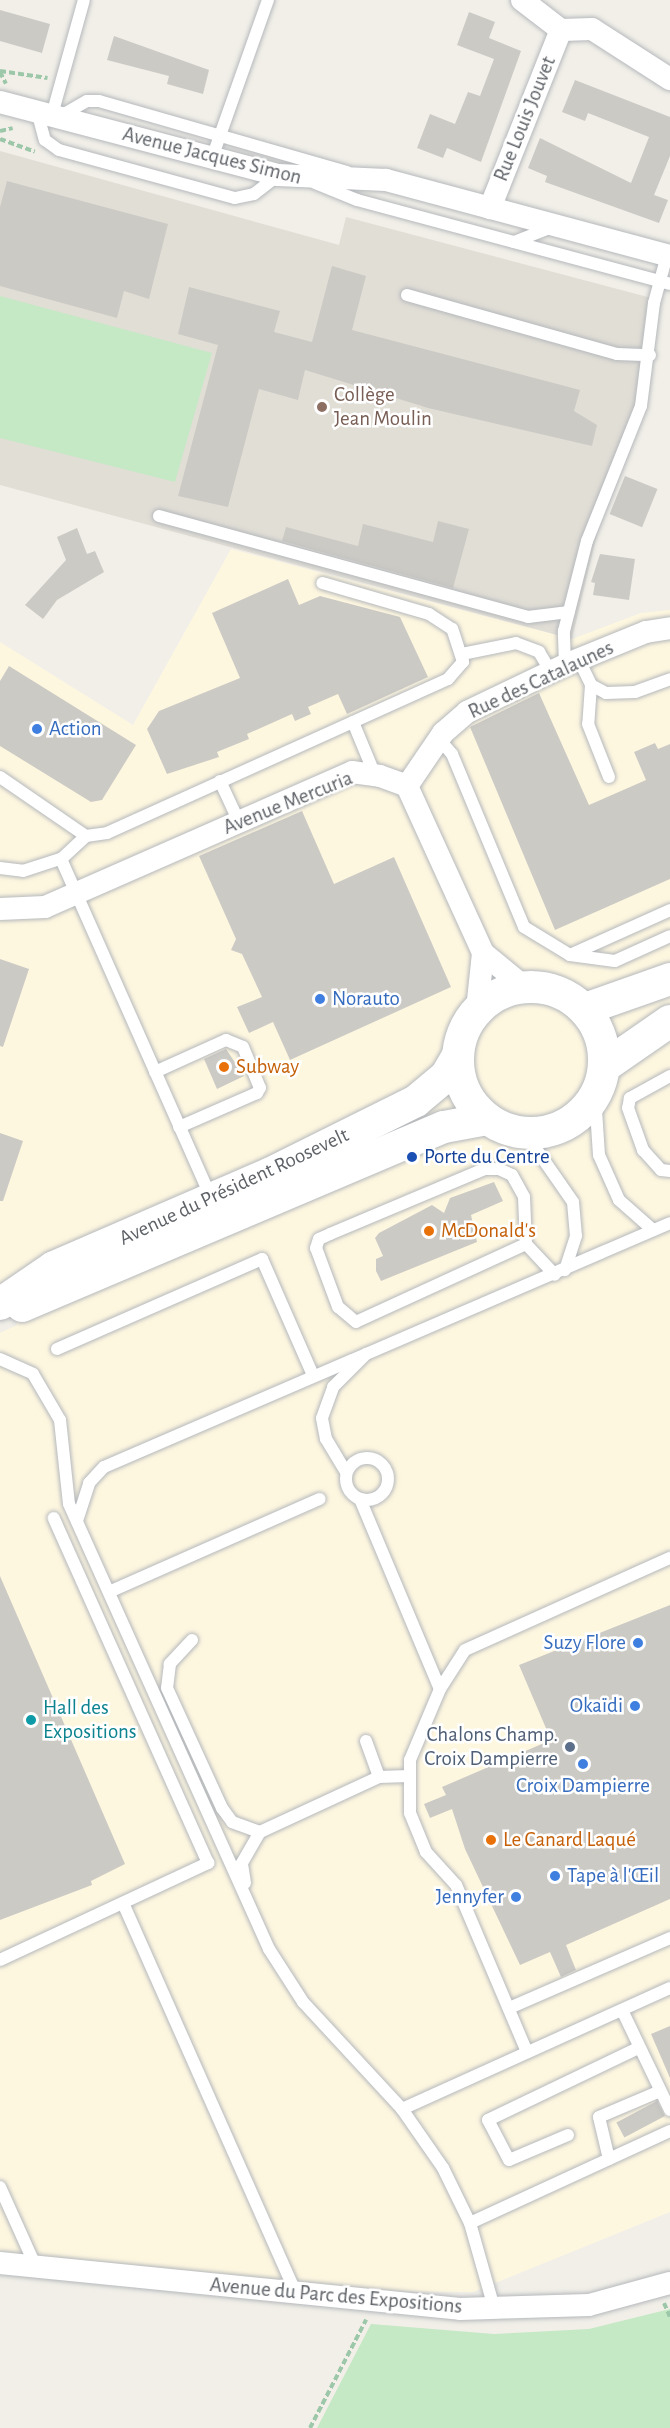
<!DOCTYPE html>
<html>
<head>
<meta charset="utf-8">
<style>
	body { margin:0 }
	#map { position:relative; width:670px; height:2428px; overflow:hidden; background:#f1efe8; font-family:"Alegreya Sans",sans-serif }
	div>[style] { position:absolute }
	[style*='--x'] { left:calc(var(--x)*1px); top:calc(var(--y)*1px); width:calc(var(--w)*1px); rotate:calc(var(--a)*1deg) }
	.commercial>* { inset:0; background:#fef7e0 }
	.education>* { inset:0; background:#e1ded6 }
	.green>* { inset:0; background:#c5e8c5 }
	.building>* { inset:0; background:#cccac5; transform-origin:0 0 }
	.path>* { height:4px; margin-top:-2px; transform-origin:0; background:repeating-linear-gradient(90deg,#9cc7a9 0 6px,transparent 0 9px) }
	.roads { filter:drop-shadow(0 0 2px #b5b8bc) drop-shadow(0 0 2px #b5b8bc) }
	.service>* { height:12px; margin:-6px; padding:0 6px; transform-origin:6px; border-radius:6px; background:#fff }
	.service>.ring { margin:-6px; padding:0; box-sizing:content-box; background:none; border:12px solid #fff; border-radius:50% }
	.minor>* { height:22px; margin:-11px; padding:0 11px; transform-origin:11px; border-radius:11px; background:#fff }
	.secondary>* { height:32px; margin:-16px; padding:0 16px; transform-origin:16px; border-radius:16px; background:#fff }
	.secondary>.ring { margin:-16px; padding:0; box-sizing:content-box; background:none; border:32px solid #fff; border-radius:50% }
	.dots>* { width:16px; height:16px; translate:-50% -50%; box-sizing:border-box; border:3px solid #fff; border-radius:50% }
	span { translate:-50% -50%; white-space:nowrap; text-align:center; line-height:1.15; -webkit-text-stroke:5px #fff; paint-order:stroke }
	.street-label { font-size:21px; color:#5f6368 }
	.education-label { font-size:21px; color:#785e54 }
	.left { translate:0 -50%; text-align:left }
	.shop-label { font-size:21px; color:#366cbe }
	.right { translate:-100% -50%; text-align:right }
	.food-label { font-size:21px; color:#c56008 }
	.transit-label { font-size:21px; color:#164399 }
	.culture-label { font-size:21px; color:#0d838f }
	.service-label { font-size:21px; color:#4e5e75 }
</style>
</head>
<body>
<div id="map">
	<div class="commercial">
		<div style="clip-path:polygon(231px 549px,572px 639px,641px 613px,670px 610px,670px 2212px,473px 2292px,366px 2291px,0 2261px,0 1333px,17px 1325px,0 1283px,0 642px,133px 725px)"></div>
	</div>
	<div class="education">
		<div style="clip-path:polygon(0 151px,339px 245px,346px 217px,659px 300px,649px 387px,639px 427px,605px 501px,572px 639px,0 485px)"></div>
	</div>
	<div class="green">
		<div style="clip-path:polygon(0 296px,212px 353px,175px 482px,0 438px)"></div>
		<div style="clip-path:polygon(670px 2309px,670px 2428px,317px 2428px,371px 2324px,494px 2334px,589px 2329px)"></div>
	</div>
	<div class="building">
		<div style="clip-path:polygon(0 10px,50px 24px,42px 53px,0 41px)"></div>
		<div style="clip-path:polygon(469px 12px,495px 22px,489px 38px,521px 51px,481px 162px,447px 148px,443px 158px,417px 148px,430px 114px,455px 124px,468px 92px,480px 96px,494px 59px,457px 45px)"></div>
		<div style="clip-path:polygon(114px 36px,209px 70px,203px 94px,167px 84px,169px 76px,107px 60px)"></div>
		<div style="clip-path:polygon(575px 80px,670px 117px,670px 156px,654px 195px,668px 200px,659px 223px,545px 182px,547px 176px,528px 168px,540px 138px,631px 183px,649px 137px,588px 113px,585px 121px,562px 112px)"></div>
		<div style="clip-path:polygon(7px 181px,168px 224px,149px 299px,124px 291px,117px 318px,0 286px,0 207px)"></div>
		<div style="clip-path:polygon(332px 266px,366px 276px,352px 330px,580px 390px,574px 411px,597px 425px,592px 446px,428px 408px,305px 370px,298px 400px,259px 389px,228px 507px,178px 496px,218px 345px,178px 334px,189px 287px,280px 311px,274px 332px,312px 342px)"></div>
		<div style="left:625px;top:476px;width:35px;height:41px;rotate:22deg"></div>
		<div style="clip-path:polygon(438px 521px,469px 529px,453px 588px,282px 541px,286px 527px,358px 546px,363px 524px,433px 542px)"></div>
		<div style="clip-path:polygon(77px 528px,87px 554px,95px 551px,104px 572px,57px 600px,43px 619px,25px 605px,66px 560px,57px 537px)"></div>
		<div style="clip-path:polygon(600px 554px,635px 559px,629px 600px,593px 595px,595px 583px,591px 582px)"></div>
		<div style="clip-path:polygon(288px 579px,299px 605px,320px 596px,400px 617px,428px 677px,347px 714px,338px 694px,308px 707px,311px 714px,295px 721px,292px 714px,247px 734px,249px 739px,217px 752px,219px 757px,167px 774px,147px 729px,159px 711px,240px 678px,212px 613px)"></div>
		<div style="clip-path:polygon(9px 666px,136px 745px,102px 800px,91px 802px,0 746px,0 681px)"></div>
		<div style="clip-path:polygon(539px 693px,589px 805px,646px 780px,634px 752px,655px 743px,658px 749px,670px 744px,670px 879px,555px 930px,470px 727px)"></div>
		<div style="clip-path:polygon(302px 811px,334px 884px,394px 857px,451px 987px,290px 1060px,273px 1022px,249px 1033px,237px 1007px,262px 997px,242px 954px,231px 950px,236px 939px,199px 856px)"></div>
		<div style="clip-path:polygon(0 959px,29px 969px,3px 1047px,0 1046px)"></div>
		<div style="clip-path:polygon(226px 1049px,244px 1076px,217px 1089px,204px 1059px)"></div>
		<div style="clip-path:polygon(0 1133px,23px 1141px,3px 1201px,0 1201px)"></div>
		<div style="clip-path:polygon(494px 1182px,503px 1201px,471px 1215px,477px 1242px,381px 1281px,376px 1271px,376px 1259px,383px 1256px,375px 1238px,379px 1233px,432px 1205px,444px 1213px,450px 1198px)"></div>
		<div style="clip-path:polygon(0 1576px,125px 1864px,91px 1881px,92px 1885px,0 1920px)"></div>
		<div style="clip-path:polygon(670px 1605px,670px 1899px,566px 1945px,576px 1970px,561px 1977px,550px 1952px,520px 1965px,465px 1849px,452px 1809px,430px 1818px,424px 1804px,446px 1795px,442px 1787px,551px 1740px,519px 1665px)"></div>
		<div style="clip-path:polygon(670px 2026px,670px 2078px,651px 2034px)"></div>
		<div style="left:657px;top:2101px;width:17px;height:46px;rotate:62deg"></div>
	</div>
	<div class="path">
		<div style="--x:0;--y:71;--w:48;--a:8.5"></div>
		<div style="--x:0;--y:72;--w:13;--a:63"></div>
		<div style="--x:0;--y:131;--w:13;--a:-13"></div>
		<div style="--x:0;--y:139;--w:37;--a:20"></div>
		<div style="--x:664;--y:2303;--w:15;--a:67"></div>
		<div style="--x:310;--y:2428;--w:122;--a:-62.6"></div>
	</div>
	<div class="roads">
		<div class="service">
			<div style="--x:37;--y:111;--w:30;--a:75"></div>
			<div style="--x:45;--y:140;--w:17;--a:36"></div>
			<div style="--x:59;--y:150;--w:182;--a:15.3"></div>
			<div style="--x:235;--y:198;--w:19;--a:-12"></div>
			<div style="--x:254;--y:194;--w:31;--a:-38"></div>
			<div style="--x:52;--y:115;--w:119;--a:-74.5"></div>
			<div style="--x:59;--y:117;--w:32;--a:-30"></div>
			<div style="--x:87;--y:101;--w:12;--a:0"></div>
			<div style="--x:99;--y:101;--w:258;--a:16"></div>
			<div style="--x:212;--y:158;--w:168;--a:-70.5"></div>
			<div style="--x:315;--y:183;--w:45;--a:22"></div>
			<div style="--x:357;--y:200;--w:324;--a:15"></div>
			<div style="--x:514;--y:242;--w:41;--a:-21.5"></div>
			<div style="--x:407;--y:295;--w:218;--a:15.7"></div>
			<div style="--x:617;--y:354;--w:33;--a:2"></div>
			<div style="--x:159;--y:516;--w:383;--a:15.3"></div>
			<div style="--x:528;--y:617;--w:41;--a:-7"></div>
			<div style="--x:462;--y:654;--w:55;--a:-11.5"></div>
			<div style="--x:516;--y:643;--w:25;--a:21"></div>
			<div style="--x:539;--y:652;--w:23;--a:59"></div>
			<div style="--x:579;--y:660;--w:28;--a:64"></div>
			<div style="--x:591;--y:685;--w:39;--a:94"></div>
			<div style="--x:588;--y:724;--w:57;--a:68.4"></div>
			<div style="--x:565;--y:665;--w:34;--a:-92"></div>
			<div style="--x:564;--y:631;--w:93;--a:-75.7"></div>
			<div style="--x:587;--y:541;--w:145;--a:-68.2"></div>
			<div style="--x:641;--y:406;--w:104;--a:-82.8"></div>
			<div style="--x:654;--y:303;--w:50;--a:-74.8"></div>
			<div style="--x:591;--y:685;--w:17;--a:28"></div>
			<div style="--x:606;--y:693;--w:29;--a:-2"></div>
			<div style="--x:635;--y:692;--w:37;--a:-20"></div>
			<div style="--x:353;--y:722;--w:57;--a:67.5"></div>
			<div style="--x:439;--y:739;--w:20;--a:49"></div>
			<div style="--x:452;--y:754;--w:187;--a:67.4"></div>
			<div style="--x:524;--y:927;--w:54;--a:31.3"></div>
			<div style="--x:570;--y:955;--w:45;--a:7.6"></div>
			<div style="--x:615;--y:961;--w:60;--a:-24.4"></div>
			<div style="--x:0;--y:777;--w:104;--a:34.5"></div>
			<div style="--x:86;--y:836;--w:34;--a:137"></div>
			<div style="--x:220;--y:781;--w:45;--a:65.1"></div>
			<div style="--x:86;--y:836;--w:21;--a:-8"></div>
			<div style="--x:107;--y:833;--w:374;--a:-24.3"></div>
			<div style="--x:448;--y:679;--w:23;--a:-49"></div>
			<div style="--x:463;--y:662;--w:35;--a:-108"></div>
			<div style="--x:452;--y:629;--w:27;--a:-147"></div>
			<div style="--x:429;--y:614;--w:111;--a:-163.8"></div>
			<div style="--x:0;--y:868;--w:23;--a:7"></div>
			<div style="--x:23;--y:871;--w:40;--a:-18"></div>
			<div style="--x:61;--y:859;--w:371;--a:66.1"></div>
			<div style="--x:570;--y:955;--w:110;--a:-24.2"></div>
			<div style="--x:155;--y:1072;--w:78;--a:-24.3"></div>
			<div style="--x:226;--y:1040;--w:18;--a:22"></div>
			<div style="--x:243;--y:1047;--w:44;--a:67.5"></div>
			<div style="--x:260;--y:1088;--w:6;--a:121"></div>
			<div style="--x:257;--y:1093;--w:85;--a:156.4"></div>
			<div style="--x:670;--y:1076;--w:46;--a:151.2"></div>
			<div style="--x:630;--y:1098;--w:10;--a:101"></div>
			<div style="--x:628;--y:1108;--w:45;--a:70.3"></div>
			<div style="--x:643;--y:1150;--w:27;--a:48"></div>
			<div style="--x:661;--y:1170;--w:9;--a:6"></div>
			<div style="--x:595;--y:1095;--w:60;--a:86.2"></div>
			<div style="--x:599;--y:1155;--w:49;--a:66"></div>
			<div style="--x:619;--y:1200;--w:45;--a:41.4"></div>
			<div style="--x:525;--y:1133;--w:84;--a:55.2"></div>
			<div style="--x:573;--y:1202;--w:34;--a:85"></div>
			<div style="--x:576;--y:1236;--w:36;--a:108"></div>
			<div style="--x:526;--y:1244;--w:187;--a:155.4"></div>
			<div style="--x:356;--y:1322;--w:23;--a:-140"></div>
			<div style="--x:338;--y:1307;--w:63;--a:-110.4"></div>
			<div style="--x:316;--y:1248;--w:9;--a:-72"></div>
			<div style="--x:319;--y:1239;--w:12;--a:-24"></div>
			<div style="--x:330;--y:1234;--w:168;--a:-22.8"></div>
			<div style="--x:485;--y:1169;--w:14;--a:0"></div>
			<div style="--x:499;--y:1169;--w:14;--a:25"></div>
			<div style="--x:512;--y:1175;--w:25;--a:61"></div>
			<div style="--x:524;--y:1197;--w:47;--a:87.6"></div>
			<div style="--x:526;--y:1244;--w:42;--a:46.9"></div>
			<div style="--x:57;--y:1349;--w:224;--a:-23.7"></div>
			<div style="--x:262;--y:1259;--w:124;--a:66.3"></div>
			<div style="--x:0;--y:1359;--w:36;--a:24"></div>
			<div style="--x:33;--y:1374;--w:53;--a:59.6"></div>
			<div style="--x:60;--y:1420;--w:84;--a:83.9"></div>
			<div style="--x:69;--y:1504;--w:488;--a:65.8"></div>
			<div style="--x:269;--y:1949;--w:63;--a:57.3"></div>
			<div style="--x:303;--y:2002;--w:146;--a:47.2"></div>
			<div style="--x:402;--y:2109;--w:72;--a:55.2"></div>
			<div style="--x:443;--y:2168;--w:61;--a:63.9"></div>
			<div style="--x:470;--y:2223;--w:88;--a:74.2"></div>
			<div class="ring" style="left:346px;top:1458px;width:30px;height:30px"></div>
			<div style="--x:346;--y:1472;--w:39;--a:-121"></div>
			<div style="--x:326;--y:1439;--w:21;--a:-101"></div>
			<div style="--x:322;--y:1418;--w:33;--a:-70"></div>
			<div style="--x:333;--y:1387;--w:47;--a:-45"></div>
			<div style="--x:360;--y:1499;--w:206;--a:67.2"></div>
			<div style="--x:77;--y:1521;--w:40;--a:-72"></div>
			<div style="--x:89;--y:1483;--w:22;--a:-47"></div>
			<div style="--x:104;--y:1467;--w:616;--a:-23.32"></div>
			<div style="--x:111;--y:1591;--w:228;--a:-23.8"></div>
			<div style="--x:192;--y:1640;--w:33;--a:133"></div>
			<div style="--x:170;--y:1664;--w:24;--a:97"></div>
			<div style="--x:167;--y:1688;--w:132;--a:65.4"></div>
			<div style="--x:222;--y:1808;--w:17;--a:54"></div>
			<div style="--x:232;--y:1822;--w:30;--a:20"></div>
			<div style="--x:366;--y:1741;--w:38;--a:70"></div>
			<div style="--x:245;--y:1883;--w:20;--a:-99"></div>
			<div style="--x:242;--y:1863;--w:36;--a:-60"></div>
			<div style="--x:260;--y:1832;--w:131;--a:-24.8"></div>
			<div style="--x:379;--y:1777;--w:30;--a:-2"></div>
			<div style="--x:123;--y:1903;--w:425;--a:66.1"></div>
			<div style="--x:0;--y:1960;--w:230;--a:-25"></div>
			<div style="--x:208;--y:1863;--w:378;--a:-114.1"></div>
			<div style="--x:509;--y:2008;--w:176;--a:-23.5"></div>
			<div style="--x:622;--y:2010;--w:111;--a:64.4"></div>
			<div style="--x:527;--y:2052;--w:181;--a:-113"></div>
			<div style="--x:456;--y:1885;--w:45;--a:-132.3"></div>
			<div style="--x:426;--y:1852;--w:42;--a:-112.3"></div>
			<div style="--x:410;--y:1813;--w:53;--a:-90"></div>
			<div style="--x:410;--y:1760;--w:77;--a:-67.1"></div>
			<div style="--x:440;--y:1689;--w:46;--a:-57.3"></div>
			<div style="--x:465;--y:1650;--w:225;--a:-24.2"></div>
			<div style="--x:402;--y:2109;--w:294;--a:-24.3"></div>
			<div style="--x:568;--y:2135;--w:64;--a:157"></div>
			<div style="--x:509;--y:2160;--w:45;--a:-117.7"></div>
			<div style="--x:488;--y:2120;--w:166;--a:-25.6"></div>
			<div style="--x:609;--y:2159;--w:43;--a:-103.4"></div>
			<div style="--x:599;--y:2117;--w:64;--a:-23"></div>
			<div style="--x:0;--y:2187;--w:88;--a:65.8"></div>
			<div style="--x:470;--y:2223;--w:220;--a:-24.7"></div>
		</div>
		<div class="minor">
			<div style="--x:522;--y:0;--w:49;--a:37.6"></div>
			<div style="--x:561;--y:30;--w:31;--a:-2"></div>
			<div style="--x:592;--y:29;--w:93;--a:32.7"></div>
			<div style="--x:0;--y:102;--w:287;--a:14.7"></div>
			<div style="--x:278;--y:175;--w:108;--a:2.7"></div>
			<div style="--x:386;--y:180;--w:294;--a:15"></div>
			<div style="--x:490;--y:208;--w:192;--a:-68.3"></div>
			<div style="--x:407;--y:786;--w:64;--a:-55.8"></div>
			<div style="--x:443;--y:733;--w:32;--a:-41"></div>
			<div style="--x:467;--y:712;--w:109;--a:-25.6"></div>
			<div style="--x:565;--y:665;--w:87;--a:-22.2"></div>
			<div style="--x:646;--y:632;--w:24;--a:-9"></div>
			<div style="--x:0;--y:909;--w:45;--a:-2.5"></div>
			<div style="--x:45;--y:907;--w:335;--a:-23.7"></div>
			<div style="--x:352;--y:772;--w:28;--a:8"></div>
			<div style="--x:380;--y:776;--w:29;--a:20"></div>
			<div style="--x:407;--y:786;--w:183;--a:65.5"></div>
			<div style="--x:483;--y:953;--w:52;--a:39.5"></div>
			<div style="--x:477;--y:1010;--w:57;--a:-84"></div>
			<div style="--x:0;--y:2263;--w:462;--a:5.7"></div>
			<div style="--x:460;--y:2309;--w:129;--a:-1.8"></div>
			<div style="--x:589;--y:2305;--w:84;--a:-15.2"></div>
		</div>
		<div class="secondary">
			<div class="ring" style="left:458px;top:987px;width:114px;height:114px"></div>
			<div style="--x:585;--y:1009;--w:90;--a:-19.4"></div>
			<div style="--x:605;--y:1066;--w:79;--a:-34.7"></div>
			<div style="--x:0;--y:1304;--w:65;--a:-34.4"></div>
			<div style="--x:54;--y:1267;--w:234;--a:-23.4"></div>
			<div style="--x:269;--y:1174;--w:164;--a:-26.4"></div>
			<div style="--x:416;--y:1101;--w:39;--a:-40"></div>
			<div style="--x:446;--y:1076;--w:22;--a:-60"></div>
			<div style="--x:22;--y:1306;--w:458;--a:-23"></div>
			<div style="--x:444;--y:1127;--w:44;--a:-10.5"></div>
		</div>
	</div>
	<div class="dots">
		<div style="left:322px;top:407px;background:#8d6e63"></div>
		<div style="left:37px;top:729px;background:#3f7fe0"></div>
		<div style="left:320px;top:999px;background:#3f7fe0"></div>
		<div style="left:224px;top:1067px;background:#e8710a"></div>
		<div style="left:412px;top:1157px;background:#1a4fb4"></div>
		<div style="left:429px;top:1231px;background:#e8710a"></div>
		<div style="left:638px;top:1643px;background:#3f7fe0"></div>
		<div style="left:635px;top:1706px;background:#3f7fe0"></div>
		<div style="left:31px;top:1720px;background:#0f9aa8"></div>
		<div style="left:570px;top:1747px;background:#5c6f8a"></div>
		<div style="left:583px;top:1764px;background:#3f7fe0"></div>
		<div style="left:491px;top:1840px;background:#e8710a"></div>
		<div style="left:555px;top:1876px;background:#3f7fe0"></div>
		<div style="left:516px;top:1897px;background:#3f7fe0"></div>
	</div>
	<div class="street-label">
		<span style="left:525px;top:119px;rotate:-68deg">Rue Louis Jouvet</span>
		<span style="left:212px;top:156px;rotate:14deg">Avenue Jacques Simon</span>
		<span style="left:541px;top:680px;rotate:-25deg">Rue des Catalaunes</span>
		<span style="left:288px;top:803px;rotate:-22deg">Avenue Mercuria</span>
		<span style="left:234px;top:1187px;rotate:-25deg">Avenue du Président Roosevelt</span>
		<span style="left:336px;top:2296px;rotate:5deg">Avenue du Parc des Expositions</span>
	</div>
	<div class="education-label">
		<span class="left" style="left:334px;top:407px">Collège<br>Jean Moulin</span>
	</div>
	<div class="shop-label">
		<span class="left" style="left:49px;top:729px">Action</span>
		<span class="left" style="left:332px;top:999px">Norauto</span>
		<span class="right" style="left:626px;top:1643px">Suzy Flore</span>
		<span class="right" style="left:623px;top:1706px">Okaïdi</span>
		<span style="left:583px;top:1786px">Croix Dampierre</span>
		<span class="left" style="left:567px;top:1876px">Tape à l'Œil</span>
		<span class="right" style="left:504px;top:1897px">Jennyfer</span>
	</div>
	<div class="food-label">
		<span class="left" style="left:236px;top:1067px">Subway</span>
		<span class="left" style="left:441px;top:1231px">McDonald's</span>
		<span class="left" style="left:503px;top:1840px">Le Canard Laqué</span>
	</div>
	<div class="transit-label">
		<span class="left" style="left:424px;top:1157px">Porte du Centre</span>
	</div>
	<div class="culture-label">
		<span class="left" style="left:43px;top:1720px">Hall des<br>Expositions</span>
	</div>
	<div class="service-label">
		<span class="right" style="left:558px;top:1747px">Chalons Champ.<br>Croix Dampierre</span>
	</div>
</div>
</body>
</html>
